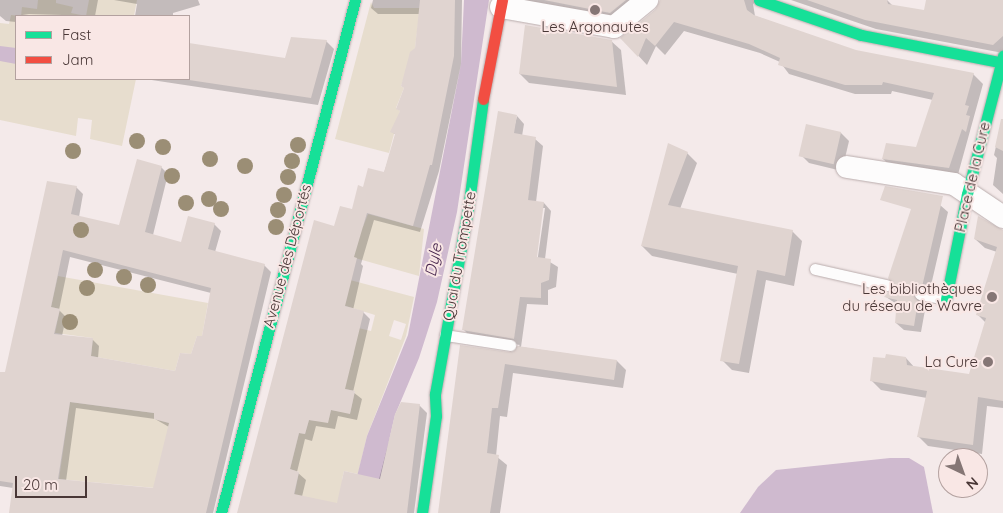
<!DOCTYPE html>
<html>
<head>
<meta charset="utf-8">
<style>
	body { margin:0 }
	#map { position:relative; width:1003px; height:513px; overflow:hidden; background:#f4eaea; font-family:Quicksand,sans-serif }
	div>[style] { position:absolute }
	[style*='--x'] { left:calc(var(--x)*1px); top:calc(var(--y)*1px); width:calc(var(--w)*1px); rotate:calc(var(--a)*1deg) }
	.green>* { inset:0; background:#e7ddce }
	.water>* { inset:0; background:#cfbacf }
	.shadow>* { inset:0; background:#0003 }
	.building>* { inset:0; background:#e0d4d0; transform-origin:0 0 }
	.roads { filter:drop-shadow(0 0 1px #b9acac) drop-shadow(0 0 1px #b9acac) }
	.lane>* { height:11px; margin:-5.5px; padding:0 5.5px; transform-origin:5.5px; border-radius:5.5px; background:#fdfcfc }
	.street>* { height:22px; margin:-11px; padding:0 11px; transform-origin:11px; border-radius:11px; background:#fdfcfc }
	.fast>* { height:11px; margin:-5.5px; padding:0 5.5px; transform-origin:5.5px; border-radius:5.5px; background:#16e098 }
	.jam>* { height:11px; margin:-5.5px; padding:0 5.5px; transform-origin:5.5px; border-radius:5.5px; background:#f24e42 }
	.trees>* { width:16px; height:16px; margin:-8px; border-radius:50%; background:#9b8e75 }
	.dots>* { width:14px; height:14px; translate:-50% -50%; box-sizing:border-box; border:2px solid #f9e7e5; border-radius:50% }
	span { translate:-50% -50%; white-space:nowrap; text-align:center; line-height:1.15; -webkit-text-stroke:4px #f9e7e5; paint-order:stroke }
	.poi-label { font-size:15px; color:#493736 }
	.right { translate:-100% -50%; text-align:right }
	.street-label { font-size:15px; color:#493736 }
	.water-label { font-size:16px; color:#48264e; font-style:italic }
	.legend { position:absolute; left:15px; top:15px; width:175px; height:65px; box-sizing:border-box; background:#f9e7e5; border:1px solid #b3a19f; margin:0; padding:6px 9px; list-style:none; font-size:15px; color:#493736 }
	.legend li { display:flex; align-items:center; gap:10px; height:25px }
	.legend b { width:25px; border:1px solid #b3a19f }
	.north { position:absolute; left:938px; top:448px; width:50px; height:50px; box-sizing:border-box; background:#f9e7e5; border:1px solid #b3a19f; border-radius:50%; rotate:138deg; font-size:14px; font-weight:700; line-height:20px; text-align:center; color:#493736 }
	.north::after { content:''; display:block; margin:auto; width:18px; height:22px; background:#857675; clip-path:polygon(50% 0,100% 100%,50% 72%,0 100%) }
	.scale { position:absolute; left:15px; top:476px; width:72px; height:22px; box-sizing:border-box; border:2px solid #493736; border-top:0; padding-left:6px; font-size:15px; line-height:18px; white-space:nowrap; color:#493736; -webkit-text-stroke:4px #f9e7e5; paint-order:stroke }
</style>
</head>
<body>
<div id="map">
	<div class="green">
		<div style="clip-path:polygon(38px 0,56px 0,56px 3px,73px 7px,71px 13px,86px 16px,89px 0,137px 0,134px 16px,16px 16px,16px 79px,136px 79px,122px 146px,90px 139px,92px 120px,78px 118px,76px 136px,0 120px,0 23px,9px 24px,11px 15px,21px 16px,22px 7px,37px 9px)"></div>
		<div style="clip-path:polygon(371px 2px,374px 8px,420px 8px,415px 48px,401px 86px,404px 88px,396px 108px,400px 111px,389px 153px,335px 139px)"></div>
		<div style="clip-path:polygon(368px 214px,424px 229px,419px 276px,348px 256px,356px 226px,363px 227px)"></div>
		<div style="clip-path:polygon(58px 276px,208px 303px,202px 336px,197px 336px,191px 354px,180px 353px,175px 371px,91px 356px,93px 338px,55px 333px,60px 309px,51px 307px)"></div>
		<div style="clip-path:polygon(evenodd,335px 276px,414px 297px,406px 336px,367px 436px,358px 474px,344px 471px,342px 480px,349px 506px,294px 497px,299px 472px,290px 469px,299px 433px,305px 434px,309px 420px,328px 422px,331px 410px,350px 413px,355px 391px,335px 387px,350px 367px,354px 353px,350px 326px,371px 331px,375px 315px,336px 303px,335px 276px,394px 320px,406px 324px,401px 340px,389px 336px,394px 320px)"></div>
		<div style="clip-path:polygon(70px 402px,154px 413px,154px 419px,169px 423px,166px 489px,59px 479px)"></div>
	</div>
	<div class="water">
		<div style="clip-path:polygon(464px 0,489px 0,457px 212px,437px 302px,419px 358px,395px 415px,375px 501px,348px 513px,367px 436px,408px 335px,461px 64px)"></div>
		<div style="clip-path:polygon(0 46px,16px 48px,16px 64px,0 61px)"></div>
		<div style="clip-path:polygon(890px 458px,909px 458px,924px 467px,933px 513px,740px 513px,758px 487px,776px 470px)"></div>
	</div>
	<div class="shadow">
		<div style="clip-path:polygon(0 0,98px 0,95px 16px,29px 14px,16px 16px,16px 22px,6px 21px,0 16px)"></div>
		<div style="clip-path:polygon(114px 0,198px 0,200px 5px,173px 13px,173px 16px,135px 16px,137px 4px)"></div>
		<div style="clip-path:polygon(373px 0,462px 0,461px 64px,439px 171px,420px 232px,374px 220px,361px 264px,363px 266px,353px 310px,363px 312px,370px 319px,353px 392px,362px 399px,357px 420px,338px 416px,335px 429px,316px 426px,312px 441px,305px 439px,297px 472px,306px 480px,298px 513px,238px 513px,335px 227px,353px 211px,364px 188px,384px 173px,396px 135px,392px 132px,401px 112px,417px 48px,420px 14px,378px 14px,371px 8px)"></div>
		<div style="clip-path:polygon(522px 0,654px 0,622px 24px)"></div>
		<div style="clip-path:polygon(661px 0,758px 0,753px 4px,755px 16px,856px 51px,973px 74px,983px 84px,957px 178px,893px 168px,883px 159px,917px 148px,933px 100px,892px 91px,891px 94px,855px 94px,789px 74px,780px 62px,760px 53px,684px 31px,665px 55px,656px 46px,647px 65px,622px 38px,660px 6px)"></div>
		<div style="clip-path:polygon(791px 0,887px 0,893px 6px,947px 15px,984px 0,1003px 0,1003px 53px,876px 29px)"></div>
		<div style="clip-path:polygon(326px 41px,334px 49px,318px 105px,145px 79px,189px 79px,189px 45px,286px 59px)"></div>
		<div style="clip-path:polygon(611px 41px,621px 50px,626px 95px,529px 83px,520px 74px)"></div>
		<div style="clip-path:polygon(evenodd,517px 116px,524px 124px,522px 136px,535px 139px,543px 146px,536px 202px,544px 203px,551px 211px,545px 259px,558px 267px,556px 287px,548px 290px,548px 305px,527px 304px,521px 347px,617px 361px,626px 370px,623px 388px,513px 373px,507px 417px,500px 416px,496px 456px,507px 465px,500px 513px,439px 513px,461px 346px,510px 354px,520px 345px,471px 337px,464px 330px,517px 116px,542px 208px,545px 208px,537px 263px,535px 263px,542px 208px)"></div>
		<div style="clip-path:polygon(1002px 120px,1003px 120px,1003px 194px,993px 185px,997px 158px,994px 155px)"></div>
		<div style="clip-path:polygon(807px 126px,841px 133px,849px 141px,842px 171px,809px 163px,801px 155px)"></div>
		<div style="clip-path:polygon(687px 153px,697px 163px,680px 209px,792px 231px,802px 241px,794px 286px,766px 280px,749px 373px,732px 370px,722px 360px,738px 274px,652px 256px,642px 246px)"></div>
		<div style="clip-path:polygon(evenodd,161px 167px,168px 174px,153px 235px,182px 244px,214px 224px,221px 231px,215px 252px,264px 265px,271px 272px,213px 513px,10px 513px,13px 488px,0 486px,0 373px,6px 374px,76px 187px,83px 194px,79px 217px,120px 227px,161px 167px,70px 257px,211px 293px,203px 338px,192px 356px,176px 372px,98px 358px,99px 346px,92px 339px,62px 336px,66px 317px,59px 310px,70px 257px,161px 167px,76px 408px,155px 419px,169px 427px,154px 489px,66px 481px,76px 408px)"></div>
		<div style="clip-path:polygon(940px 205px,948px 212px,929px 294px,919px 300px,925px 310px,921px 332px,904px 330px,896px 323px,898px 305px,886px 297px,895px 287px)"></div>
		<div style="clip-path:polygon(1003px 231px,1003px 408px,987px 406px,982px 454px,928px 446px,918px 436px,927px 398px,881px 390px,872px 381px,887px 360px,906px 358px,915px 368px,970px 376px,986px 323px,978px 315px,997px 252px,985px 248px,975px 239px)"></div>
		<div style="clip-path:polygon(419px 405px,427px 413px,414px 513px,376px 513px,379px 479px,396px 415px)"></div>
	</div>
	<div class="building">
		<div style="clip-path:polygon(420px 0,455px 0,454px 56px,432px 165px,430px 165px,413px 226px,367px 213px,354px 257px,357px 258px,345px 306px,364px 311px,345px 389px,355px 391px,350px 414px,331px 410px,328px 423px,309px 420px,305px 434px,299px 433px,290px 469px,299px 472px,294px 494px,337px 503px,344px 471px,380px 479px,395px 414px,401px 402px,420px 404px,407px 513px,237px 513px,314px 220px,334px 226px,340px 206px,352px 209px,358px 185px,363px 187px,368px 168px,384px 172px,395px 134px,390px 132px,400px 111px,396px 109px,404px 88px,401px 86px,410px 52px,415px 48px)"></div>
		<div style="clip-path:polygon(544px 0,626px 0,610px 13px)"></div>
		<div style="clip-path:polygon(660px 0,744px 0,747px 10px,754px 15px,856px 50px,974px 73px,965px 105px,969px 106px,966px 115px,970px 116px,966px 132px,962px 129px,949px 168px,882px 159px,886px 143px,916px 147px,934px 93px,883px 82px,882px 85px,845px 85px,778px 65px,780px 58px,749px 44px,674px 22px,655px 46px,646px 38px,638px 57px,620px 38px,655px 10px)"></div>
		<div style="clip-path:polygon(807px 0,887px 0,888px 4px,924px 10px,926px 0,1003px 0,1003px 36px,993px 45px,865px 20px)"></div>
		<div style="clip-path:polygon(525px 25px,612px 40px,617px 87px,519px 74px)"></div>
		<div style="clip-path:polygon(291px 37px,327px 40px,311px 98px,189px 80px,189px 43px,285px 58px)"></div>
		<div style="clip-path:polygon(498px 111px,517px 115px,514px 133px,536px 137px,528px 200px,544px 202px,537px 257px,551px 259px,549px 280px,541px 283px,541px 298px,520px 297px,514px 339px,462px 330px)"></div>
		<div style="clip-path:polygon(1001px 119px,1003px 119px,1003px 151px,995px 147px)"></div>
		<div style="left:806px;top:124px;width:36px;height:33px;rotate:13deg"></div>
		<div style="clip-path:polygon(668px 143px,688px 152px,668px 205px,793px 230px,785px 276px,757px 270px,739px 364px,720px 361px,738px 266px,641px 246px)"></div>
		<div style="clip-path:polygon(evenodd,137px 159px,162px 166px,145px 232px,181px 242px,188px 216px,215px 223px,208px 249px,265px 264px,206px 513px,9px 513px,13px 483px,0 481px,0 372px,5px 372px,47px 181px,77px 186px,71px 214px,119px 225px,137px 159px,63px 250px,211px 288px,202px 336px,197px 336px,191px 354px,180px 353px,175px 371px,91px 356px,93px 338px,54px 334px,60px 309px,51px 307px,63px 250px,137px 159px,70px 402px,154px 413px,154px 419px,169px 423px,153px 488px,58px 479px,70px 402px)"></div>
		<div style="clip-path:polygon(885px 186px,943px 196px,922px 287px,913px 292px,918px 301px,914px 326px,895px 323px,897px 300px,884px 297px,893px 287px,888px 278px,911px 209px,880px 200px)"></div>
		<div style="clip-path:polygon(978px 216px,1003px 230px,1003px 401px,978px 397px,973px 445px,917px 437px,927px 391px,870px 381px,873px 357px,885px 358px,886px 354px,906px 357px,907px 365px,969px 374px,986px 318px,976px 315px,997px 247px,974px 239px)"></div>
		<div style="clip-path:polygon(460px 345px,509px 352px,517px 346px,617px 360px,614px 380px,505px 364px,498px 408px,492px 408px,487px 453px,499px 455px,490px 513px,438px 513px)"></div>
	</div>
	<div class="roads">
		<div class="lane">
			<div style="--x:815;--y:269;--w:73;--a:12.7"></div>
			<div style="--x:920;--y:294;--w:26;--a:11"></div>
			<div style="--x:445;--y:335;--w:66;--a:8.7"></div>
		</div>
		<div class="street">
			<div style="--x:501;--y:7;--w:115;--a:10"></div>
			<div style="--x:614;--y:27;--w:43;--a:-39.3"></div>
			<div style="--x:847;--y:167;--w:108;--a:9"></div>
			<div style="--x:954;--y:184;--w:59;--a:34"></div>
		</div>
		<div class="fast">
			<div style="--x:759;--y:0;--w:108;--a:18.9"></div>
			<div style="--x:861;--y:35;--w:141;--a:11.1"></div>
			<div style="--x:946;--y:299;--w:107;--a:-78.7"></div>
			<div style="--x:967;--y:194;--w:143;--a:-75.4"></div>
			<div style="--x:221;--y:513;--w:530;--a:-75.36"></div>
			<div style="--x:422;--y:513;--w:98;--a:-81.8"></div>
			<div style="--x:436;--y:416;--w:22;--a:-93"></div>
			<div style="--x:435;--y:394;--w:188;--a:-79.9"></div>
			<div style="--x:468;--y:209;--w:111;--a:-82.2"></div>
		</div>
		<div class="jam">
			<div style="--x:483;--y:99;--w:101;--a:-79.1"></div>
		</div>
	</div>
	<div class="trees">
		<div style="left:137px;top:141px"></div>
		<div style="left:298px;top:145px"></div>
		<div style="left:163px;top:147px"></div>
		<div style="left:73px;top:151px"></div>
		<div style="left:210px;top:159px"></div>
		<div style="left:292px;top:161px"></div>
		<div style="left:245px;top:166px"></div>
		<div style="left:172px;top:176px"></div>
		<div style="left:288px;top:177px"></div>
		<div style="left:284px;top:195px"></div>
		<div style="left:209px;top:199px"></div>
		<div style="left:186px;top:203px"></div>
		<div style="left:221px;top:209px"></div>
		<div style="left:278px;top:210px"></div>
		<div style="left:276px;top:227px"></div>
		<div style="left:81px;top:230px"></div>
		<div style="left:95px;top:270px"></div>
		<div style="left:124px;top:277px"></div>
		<div style="left:148px;top:285px"></div>
		<div style="left:87px;top:288px"></div>
		<div style="left:70px;top:322px"></div>
	</div>
	<div class="dots">
		<div style="left:595px;top:10px;background:#857675"></div>
		<div style="left:992px;top:297px;background:#857675"></div>
		<div style="left:988px;top:362px;background:#857675"></div>
	</div>
	<div class="poi-label">
		<span style="left:595px;top:27px">Les Argonautes</span>
		<span class="right" style="left:982px;top:297px">Les bibliothèques<br>du réseau de Wavre</span>
		<span class="right" style="left:978px;top:362px">La Cure</span>
	</div>
	<div class="street-label">
		<span style="left:972px;top:177px;rotate:-77deg">Place de la Cure</span>
		<span style="left:287px;top:256px;rotate:-75deg">Avenue des Déportés</span>
		<span style="left:459px;top:256px;rotate:-80deg">Quai du Trompette</span>
	</div>
	<div class="water-label">
		<span style="left:433px;top:260px;rotate:-79deg">Dyle</span>
	</div>
	<ul class="legend">
	<li><b style="height:6px;background:#16e098"></b>Fast</li>
	<li><b style="height:6px;background:#f24e42"></b>Jam</li>
	</ul>
	<div class="north">N</div>
	<div class="scale">20 m</div>
</div>
</body>
</html>
